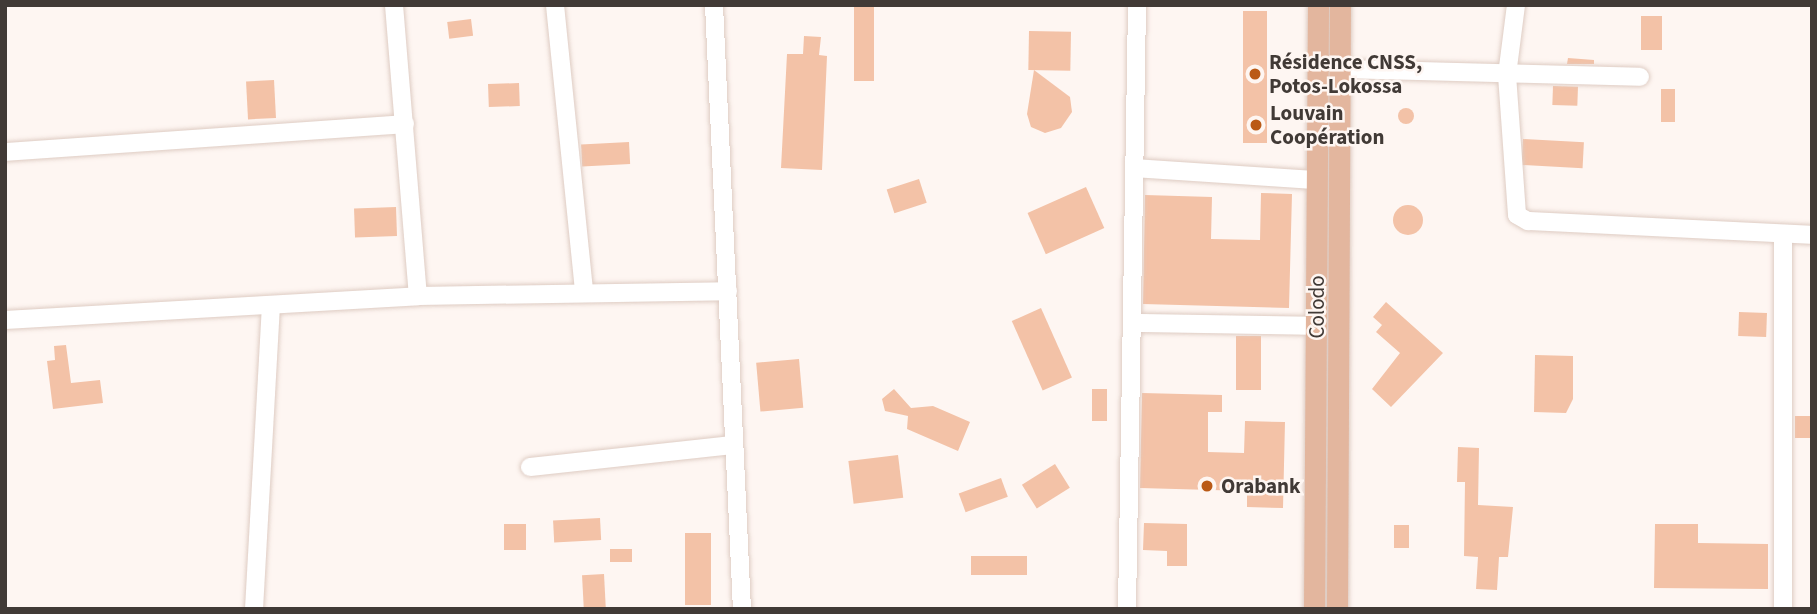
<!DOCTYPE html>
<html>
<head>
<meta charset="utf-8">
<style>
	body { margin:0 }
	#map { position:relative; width:1817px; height:614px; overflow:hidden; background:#fef6f2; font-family:"Source Sans 3",sans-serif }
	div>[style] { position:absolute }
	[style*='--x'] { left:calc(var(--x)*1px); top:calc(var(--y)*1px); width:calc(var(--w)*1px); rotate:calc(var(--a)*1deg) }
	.building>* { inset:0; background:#f3c2a7; transform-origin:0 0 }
	.round { border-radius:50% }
	.roads { filter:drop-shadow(0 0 2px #deccc3) drop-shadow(0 0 2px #deccc3) }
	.minor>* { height:18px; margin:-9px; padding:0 9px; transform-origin:9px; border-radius:9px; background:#fff }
	.major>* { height:21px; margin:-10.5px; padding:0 10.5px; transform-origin:10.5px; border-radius:10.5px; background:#e3b69e }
	.dots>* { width:19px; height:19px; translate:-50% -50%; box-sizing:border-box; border:4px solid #fef6f2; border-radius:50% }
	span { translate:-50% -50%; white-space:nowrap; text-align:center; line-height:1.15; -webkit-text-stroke:5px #fef6f2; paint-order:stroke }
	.poi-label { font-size:21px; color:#413a36; font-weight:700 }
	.left { translate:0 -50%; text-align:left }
	.street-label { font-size:21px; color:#413a36 }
	.frame { position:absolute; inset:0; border:7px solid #413a36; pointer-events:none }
</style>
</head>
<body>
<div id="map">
	<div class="building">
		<div style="left:854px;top:5px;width:20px;height:76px"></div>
		<div style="left:1243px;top:11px;width:24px;height:132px"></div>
		<div style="left:1641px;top:16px;width:21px;height:34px"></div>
		<div style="left:471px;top:19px;width:17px;height:24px;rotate:83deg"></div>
		<div style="left:1029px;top:31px;width:42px;height:39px;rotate:1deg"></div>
		<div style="clip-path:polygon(804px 36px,821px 37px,819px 55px,827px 56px,822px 170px,781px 168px,787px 54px,803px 54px)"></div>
		<div style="clip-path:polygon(1568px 58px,1594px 60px,1594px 64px,1567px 64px)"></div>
		<div style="clip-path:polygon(1034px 70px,1070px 97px,1072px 112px,1061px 128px,1045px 133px,1031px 127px,1027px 114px)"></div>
		<div style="left:274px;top:80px;width:38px;height:28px;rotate:87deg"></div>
		<div style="left:519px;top:83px;width:23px;height:31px;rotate:88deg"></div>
		<div style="left:1553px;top:86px;width:25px;height:19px;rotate:2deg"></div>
		<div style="left:1661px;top:89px;width:14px;height:33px"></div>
		<div class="round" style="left:1398px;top:108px;width:16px;height:16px"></div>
		<div style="left:1523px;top:139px;width:61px;height:26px;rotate:3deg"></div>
		<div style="left:629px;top:142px;width:22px;height:48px;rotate:87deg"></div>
		<div style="left:919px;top:179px;width:25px;height:34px;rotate:72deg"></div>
		<div style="left:1086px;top:187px;width:45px;height:64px;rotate:66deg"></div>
		<div style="clip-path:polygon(1261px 193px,1292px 194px,1289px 308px,1143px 304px,1145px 195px,1212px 197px,1211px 239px,1260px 240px)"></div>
		<div class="round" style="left:1393px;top:205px;width:30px;height:30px"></div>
		<div style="left:396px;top:207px;width:29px;height:42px;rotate:88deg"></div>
		<div style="clip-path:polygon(1386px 302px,1443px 353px,1391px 407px,1372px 389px,1400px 353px,1376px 332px,1382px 325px,1373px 317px)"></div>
		<div style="left:1041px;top:308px;width:76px;height:32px;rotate:66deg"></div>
		<div style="left:1739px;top:312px;width:28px;height:24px;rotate:2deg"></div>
		<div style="left:1236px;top:336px;width:25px;height:54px"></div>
		<div style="clip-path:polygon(66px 345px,71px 383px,100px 380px,103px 403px,53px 409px,47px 361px,55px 360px,54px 346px)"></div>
		<div style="clip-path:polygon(1535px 355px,1573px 356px,1573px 399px,1566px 413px,1534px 412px)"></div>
		<div style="left:799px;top:359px;width:49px;height:43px;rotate:85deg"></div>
		<div style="clip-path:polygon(894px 389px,911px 408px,933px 406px,970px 422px,958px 451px,907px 429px,908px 416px,885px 411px,882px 399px)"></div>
		<div style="left:1092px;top:389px;width:15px;height:32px"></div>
		<div style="clip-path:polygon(1142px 393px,1222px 395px,1222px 412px,1208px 412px,1208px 452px,1244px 453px,1245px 421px,1285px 422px,1283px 508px,1247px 507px,1247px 491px,1140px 488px)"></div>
		<div style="left:1795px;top:416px;width:17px;height:22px"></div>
		<div style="clip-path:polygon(1458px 447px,1479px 448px,1478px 505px,1513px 507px,1508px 557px,1499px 557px,1497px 590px,1476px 589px,1478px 557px,1464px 556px,1465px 482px,1457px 482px)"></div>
		<div style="left:898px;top:455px;width:43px;height:50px;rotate:83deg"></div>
		<div style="left:1055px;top:464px;width:28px;height:39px;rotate:58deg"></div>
		<div style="left:1001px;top:478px;width:20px;height:45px;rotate:70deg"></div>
		<div style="left:600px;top:518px;width:22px;height:47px;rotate:87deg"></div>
		<div style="clip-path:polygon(1144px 523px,1187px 524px,1187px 566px,1167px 566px,1167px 551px,1143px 550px)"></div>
		<div style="left:504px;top:524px;width:22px;height:26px"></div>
		<div style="clip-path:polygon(1655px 524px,1698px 524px,1698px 543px,1768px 544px,1768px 589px,1654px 588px)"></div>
		<div style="left:1394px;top:525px;width:15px;height:23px"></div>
		<div style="left:685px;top:533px;width:26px;height:72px"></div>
		<div style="left:632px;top:549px;width:13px;height:22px;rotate:90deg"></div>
		<div style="left:971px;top:556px;width:56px;height:19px"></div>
		<div style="left:604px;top:574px;width:35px;height:22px;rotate:87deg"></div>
	</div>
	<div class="roads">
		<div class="minor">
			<div style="--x:394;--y:5;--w:292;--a:85.3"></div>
			<div style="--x:555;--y:5;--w:288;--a:84.2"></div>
			<div style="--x:714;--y:5;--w:605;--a:87.35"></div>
			<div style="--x:1516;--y:5;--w:71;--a:97.3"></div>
			<div style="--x:1507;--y:75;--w:140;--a:85.9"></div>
			<div style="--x:1517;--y:215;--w:13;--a:29"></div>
			<div style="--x:1528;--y:221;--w:284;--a:2.8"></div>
			<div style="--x:1341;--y:69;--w:299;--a:1.5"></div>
			<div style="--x:5;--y:152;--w:401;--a:-4"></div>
			<div style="--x:1135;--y:168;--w:182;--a:3.8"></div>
			<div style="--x:1783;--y:234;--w:375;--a:90"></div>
			<div style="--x:5;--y:320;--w:414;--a:-3.3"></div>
			<div style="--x:418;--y:296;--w:310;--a:-0.9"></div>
			<div style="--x:1135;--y:323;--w:182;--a:0.9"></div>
			<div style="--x:530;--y:467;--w:204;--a:-6.2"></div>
			<div style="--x:254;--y:609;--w:303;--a:-86.8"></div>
			<div style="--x:1127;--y:609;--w:604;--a:-89.05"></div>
		</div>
		<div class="major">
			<div style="--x:1314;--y:609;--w:604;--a:-89.62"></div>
			<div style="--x:1337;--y:609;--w:604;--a:-89.72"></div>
		</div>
	</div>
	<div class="dots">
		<div style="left:1255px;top:74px;background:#ba5a16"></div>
		<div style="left:1256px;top:125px;background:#ba5a16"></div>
		<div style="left:1207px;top:486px;background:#ba5a16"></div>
	</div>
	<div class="poi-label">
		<span class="left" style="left:1269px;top:74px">Résidence CNSS,<br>Potos-Lokossa</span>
		<span class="left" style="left:1270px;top:125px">Louvain<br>Coopération</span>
		<span class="left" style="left:1221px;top:486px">Orabank</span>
	</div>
	<div class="street-label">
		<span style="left:1317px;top:307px;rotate:-90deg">Colodo</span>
	</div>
	<div class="frame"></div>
</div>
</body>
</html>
